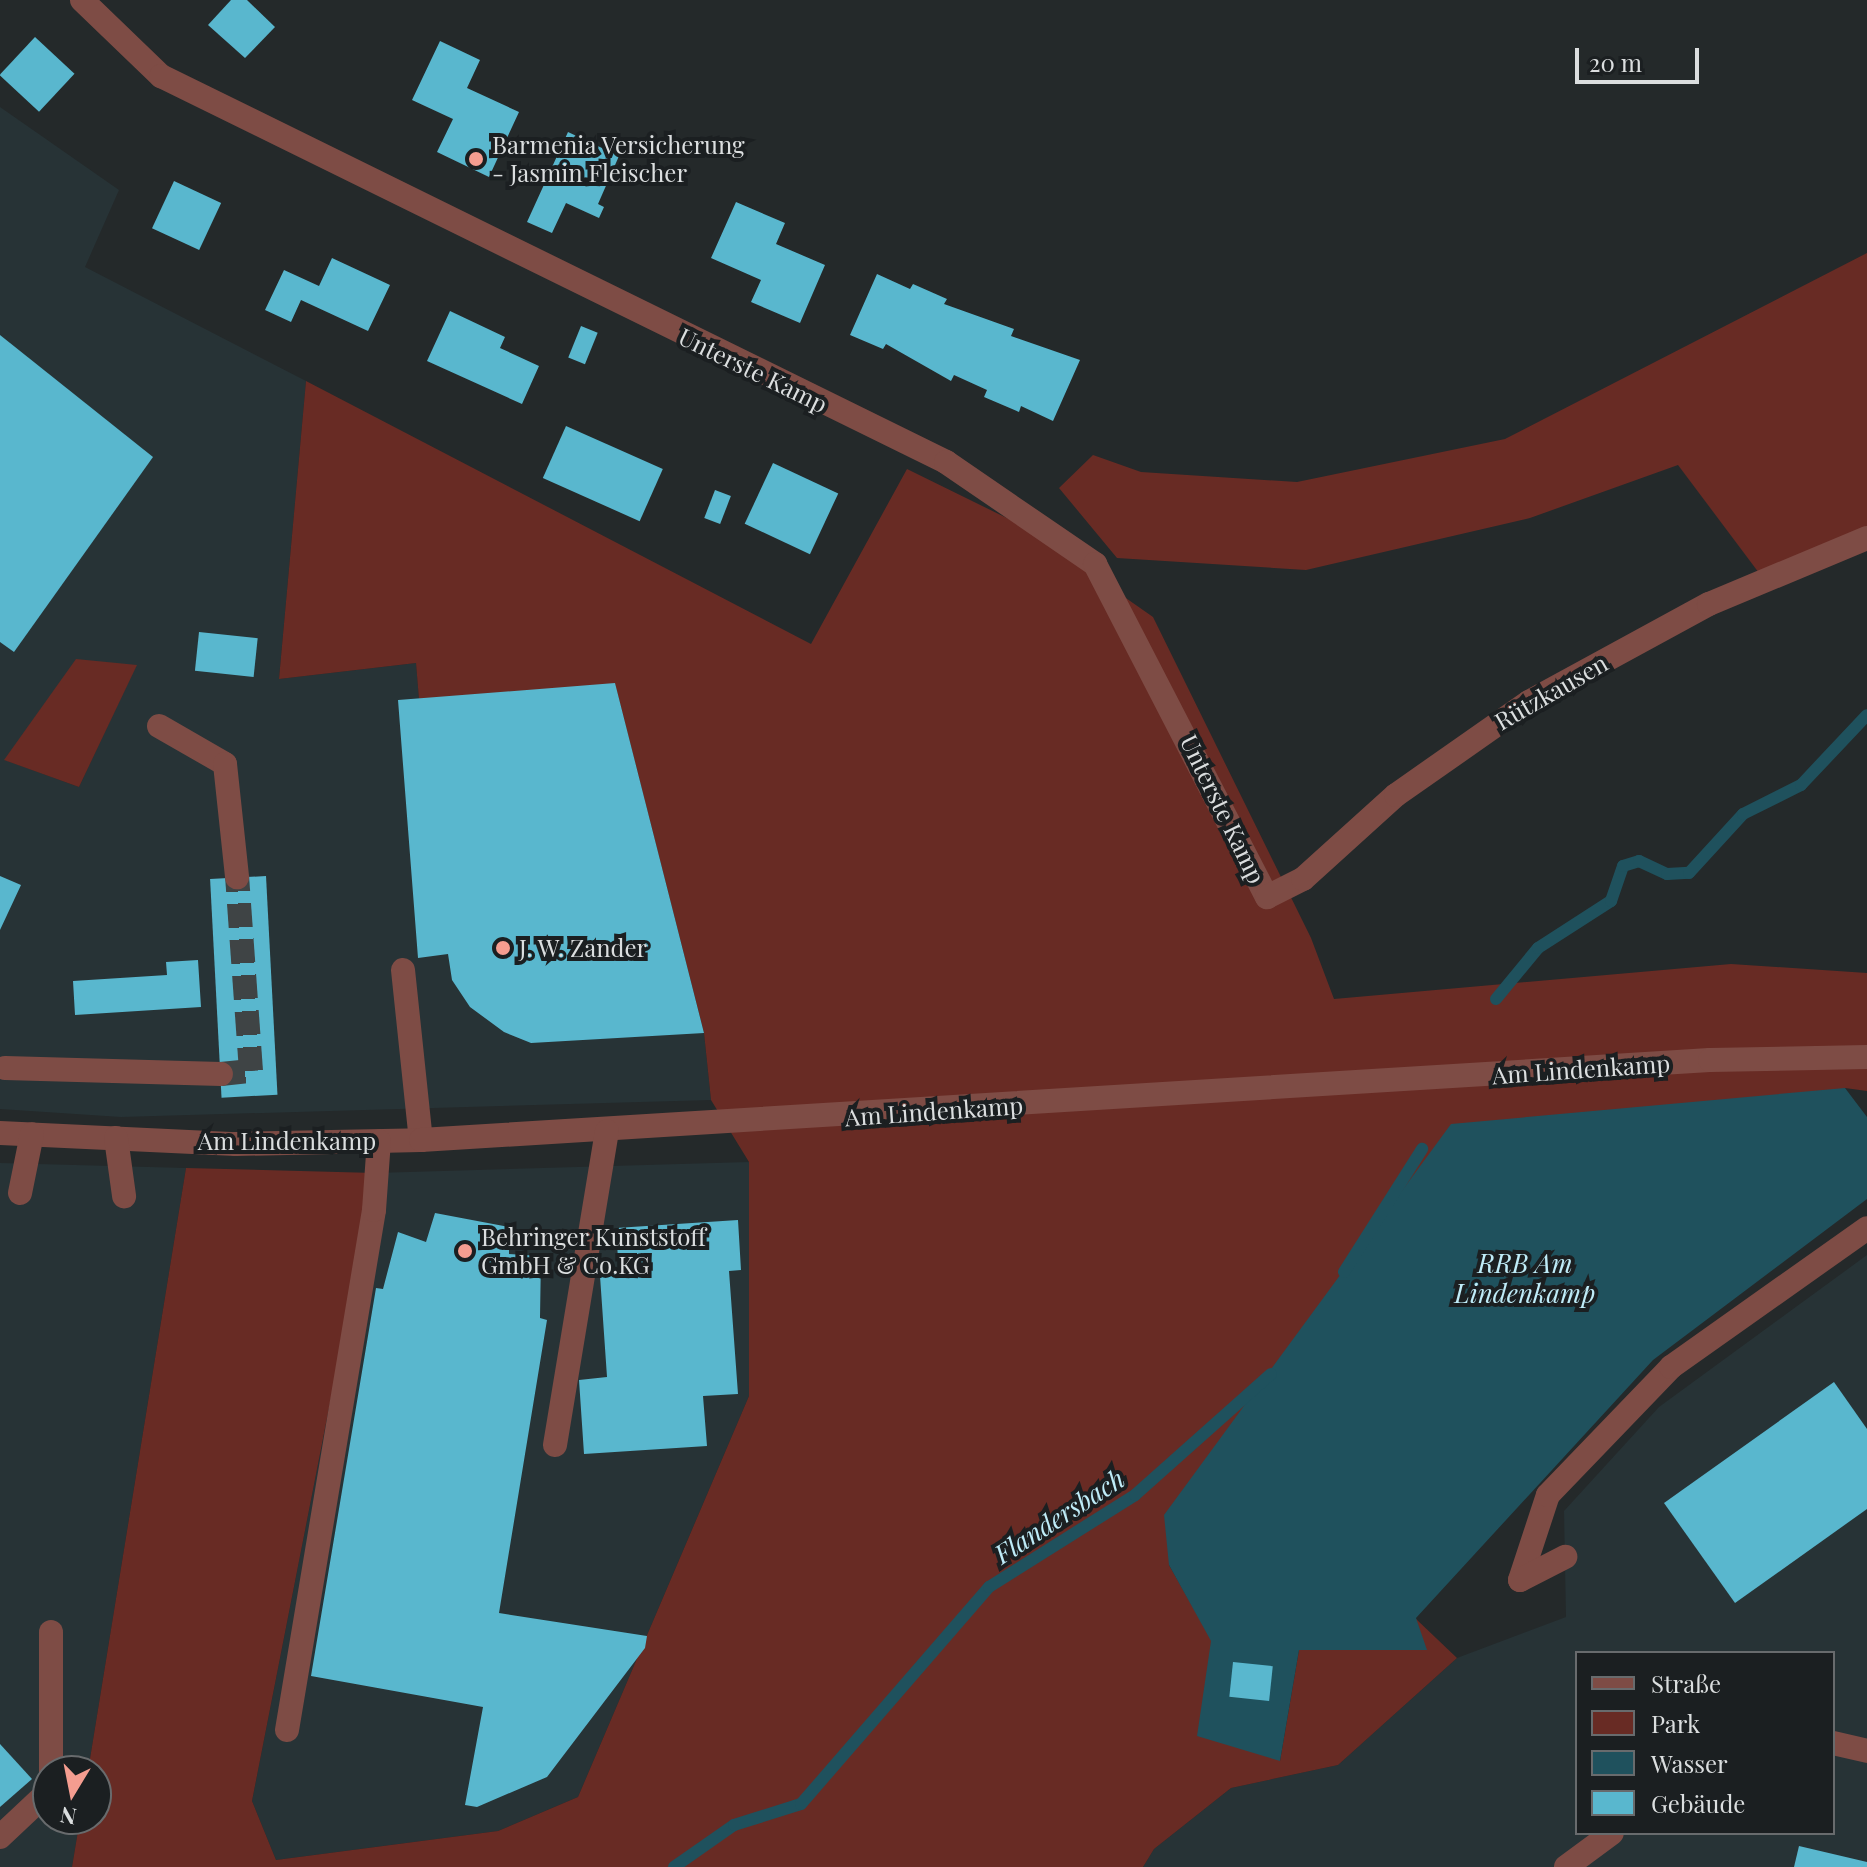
<!DOCTYPE html>
<html>
<head>
<meta charset="utf-8">
<style>
	body { margin:0 }
	#map { position:relative; width:1867px; height:1867px; overflow:hidden; background:#24292a; font-family:"Playfair Display",serif }
	div>[style] { position:absolute }
	[style*='--x'] { left:calc(var(--x)*1px); top:calc(var(--y)*1px); width:calc(var(--w)*1px); rotate:calc(var(--a)*1deg) }
	.built>* { inset:0; background:#273336 }
	.green>* { inset:0; background:#682b24 }
	.water>* { inset:0; background:#1f515d }
	.stream>* { height:12px; margin:-6px; padding:0 6px; transform-origin:6px; border-radius:6px; background:#1f515d }
	.building>* { inset:0; background:#59b7ce; transform-origin:0 0 }
	.minor-tunnel>* { height:24px; margin-top:-12px; transform-origin:0; background:repeating-linear-gradient(90deg,#3f4445 0 24px,transparent 0 36px) }
	.minor>* { height:24px; margin:-12px; padding:0 12px; transform-origin:12px; border-radius:12px; background:#7e4c45 }
	.dots>* { width:22px; height:22px; translate:-50% -50%; box-sizing:border-box; border:4px solid #1b1f21; border-radius:50% }
	span { translate:-50% -50%; white-space:nowrap; text-align:center; line-height:1.15; -webkit-text-stroke:8px #1b1f21; paint-order:stroke }
	.poi-label { font-size:24px; color:#dbdedf }
	.left { translate:0 -50%; text-align:left }
	.street-label { font-size:24px; color:#dbdedf }
	.water-label { font-size:26px; color:#bfecf8; font-style:italic }
	.legend { position:absolute; left:1575px; top:1651px; width:260px; height:184px; box-sizing:border-box; background:#1b1f21; border:2px solid #686b6d; margin:0; padding:10px 14px; list-style:none; font-size:24px; color:#dbdedf }
	.legend li { display:flex; align-items:center; gap:16px; height:40px }
	.legend b { width:40px; border:2px solid #686b6d }
	.north { position:absolute; left:32px; top:1755px; width:80px; height:80px; box-sizing:border-box; background:#1b1f21; border:2px solid #686b6d; border-radius:50%; rotate:190deg; font-size:22px; font-weight:700; line-height:32px; text-align:center; color:#dbdedf }
	.north::after { content:''; display:block; margin:auto; width:28px; height:36px; background:#f59d90; clip-path:polygon(50% 0,100% 100%,50% 72%,0 100%) }
	.scale { position:absolute; left:1575px; top:48px; width:124px; height:36px; box-sizing:border-box; border:4px solid #dbdedf; border-top:0; padding-left:10px; font-size:24px; line-height:28px; white-space:nowrap; color:#dbdedf; -webkit-text-stroke:6px #1b1f21; paint-order:stroke }
</style>
</head>
<body>
<div id="map">
	<div class="built">
		<div style="clip-path:polygon(evenodd,0 107px,119px 190px,85px 267px,306px 381px,279px 679px,416px 663px,419px 698px,615px 683px,704px 1033px,711px 1100px,121px 1117px,0 1109px,0 107px,76px 660px,136px 666px,79px 787px,5px 760px,76px 660px)"></div>
		<div style="clip-path:polygon(749px 1162px,749px 1396px,578px 1797px,498px 1831px,276px 1860px,252px 1801px,375px 1173px)"></div>
		<div style="clip-path:polygon(0 1163px,186px 1168px,88px 1771px,48px 1771px,48px 1819px,80px 1819px,72px 1867px,0 1867px)"></div>
		<div style="clip-path:polygon(evenodd,1867px 1255px,1867px 1867px,1143px 1867px,1154px 1849px,1231px 1788px,1338px 1765px,1457px 1658px,1566px 1617px,1564px 1511px,1659px 1407px,1867px 1255px,1577px 1653px,1833px 1653px,1833px 1833px,1577px 1833px,1577px 1653px)"></div>
	</div>
	<div class="green">
		<div style="clip-path:polygon(1867px 253px,1867px 532px,1759px 573px,1678px 465px,1530px 518px,1306px 570px,1117px 558px,1059px 488px,1093px 455px,1141px 472px,1297px 482px,1505px 439px)"></div>
		<div style="clip-path:polygon(306px 381px,811px 644px,907px 469px,1023px 526px,1153px 617px,1311px 938px,1334px 999px,1731px 964px,1867px 973px,1867px 1091px,1845px 1088px,1169px 1565px,1280px 1761px,1299px 1650px,1426px 1650px,1415px 1618px,1457px 1658px,1338px 1765px,1231px 1788px,1154px 1849px,1143px 1867px,72px 1867px,80px 1819px,96px 1819px,96px 1771px,88px 1771px,186px 1168px,375px 1173px,252px 1801px,276px 1860px,498px 1831px,578px 1797px,749px 1396px,749px 1162px,711px 1100px,704px 1033px,615px 684px,419px 699px,416px 663px,279px 679px)"></div>
		<div style="clip-path:polygon(76px 659px,137px 665px,79px 787px,4px 760px)"></div>
	</div>
	<div class="water">
		<div style="clip-path:polygon(1845px 1088px,1867px 1117px,1867px 1199px,1653px 1360px,1416px 1618px,1427px 1650px,1299px 1650px,1280px 1761px,1197px 1736px,1211px 1641px,1169px 1565px,1164px 1515px,1451px 1124px)"></div>
	</div>
	<div class="stream">
		<div style="--x:1496;--y:999;--w:66;--a:-50.5"></div>
		<div style="--x:1538;--y:948;--w:87;--a:-32.8"></div>
		<div style="--x:1611;--y:901;--w:37;--a:-71"></div>
		<div style="--x:1623;--y:866;--w:17;--a:-17"></div>
		<div style="--x:1639;--y:861;--w:31;--a:25"></div>
		<div style="--x:1667;--y:874;--w:22;--a:-3"></div>
		<div style="--x:1689;--y:873;--w:80;--a:-47.5"></div>
		<div style="--x:1743;--y:814;--w:65;--a:-26.6"></div>
		<div style="--x:1801;--y:785;--w:96;--a:-46.7"></div>
		<div style="--x:1344;--y:1272;--w:146;--a:-57.6"></div>
		<div style="--x:674;--y:1867;--w:73;--a:-35"></div>
		<div style="--x:734;--y:1825;--w:70;--a:-17.4"></div>
		<div style="--x:801;--y:1804;--w:287;--a:-49.1"></div>
		<div style="--x:989;--y:1587;--w:173;--a:-32.2"></div>
		<div style="--x:1135;--y:1495;--w:182;--a:-41.7"></div>
	</div>
	<div class="building">
		<div style="clip-path:polygon(231px 0,247px 0,275px 27px,245px 58px,208px 25px)"></div>
		<div style="left:35px;top:37px;width:54px;height:52px;rotate:43deg"></div>
		<div style="clip-path:polygon(440px 41px,480px 60px,467px 88px,519px 112px,489px 177px,437px 152px,453px 119px,412px 100px)"></div>
		<div style="clip-path:polygon(568px 132px,619px 156px,598px 204px,604px 207px,599px 218px,566px 203px,552px 233px,527px 222px)"></div>
		<div style="left:174px;top:181px;width:52px;height:52px;rotate:25deg"></div>
		<div style="clip-path:polygon(736px 202px,785px 223px,776px 244px,825px 265px,800px 323px,751px 302px,761px 280px,711px 258px)"></div>
		<div style="clip-path:polygon(332px 258px,390px 285px,368px 331px,301px 300px,291px 322px,265px 310px,284px 270px,319px 286px)"></div>
		<div style="clip-path:polygon(877px 274px,910px 289px,913px 284px,947px 299px,944px 304px,1014px 329px,1011px 336px,1080px 360px,1053px 421px,1021px 406px,1019px 412px,984px 397px,987px 390px,954px 375px,951px 381px,886px 344px,883px 349px,850px 335px)"></div>
		<div style="clip-path:polygon(450px 311px,505px 337px,500px 348px,539px 366px,522px 404px,427px 361px)"></div>
		<div style="left:581px;top:326px;width:18px;height:34px;rotate:22deg"></div>
		<div style="clip-path:polygon(0 335px,153px 457px,14px 652px,0 642px)"></div>
		<div style="left:566px;top:426px;width:106px;height:57px;rotate:24deg"></div>
		<div style="left:773px;top:463px;width:72px;height:67px;rotate:25deg"></div>
		<div style="left:715px;top:490px;width:17px;height:30px;rotate:21deg"></div>
		<div style="left:199px;top:632px;width:59px;height:39px;rotate:6deg"></div>
		<div style="clip-path:polygon(615px 683px,704px 1033px,531px 1043px,504px 1032px,470px 1007px,452px 980px,448px 954px,418px 958px,398px 700px)"></div>
		<div style="clip-path:polygon(0 876px,21px 885px,0 930px)"></div>
		<div style="left:266px;top:876px;width:219px;height:56px;rotate:87deg"></div>
		<div style="clip-path:polygon(198px 960px,201px 1007px,75px 1015px,73px 981px,167px 975px,166px 962px)"></div>
		<div style="clip-path:polygon(435px 1213px,509px 1227px,509px 1254px,541px 1256px,540px 1318px,547px 1320px,499px 1613px,647px 1636px,645px 1648px,547px 1777px,477px 1807px,465px 1805px,483px 1707px,311px 1676px,376px 1288px,383px 1289px,398px 1232px,426px 1242px)"></div>
		<div style="clip-path:polygon(738px 1220px,741px 1270px,729px 1271px,738px 1394px,703px 1396px,707px 1446px,584px 1454px,579px 1380px,607px 1377px,600px 1276px,619px 1274px,616px 1228px)"></div>
		<div style="clip-path:polygon(1834px 1382px,1867px 1429px,1867px 1509px,1735px 1603px,1664px 1503px)"></div>
		<div style="left:1233px;top:1662px;width:40px;height:35px;rotate:6deg"></div>
		<div style="clip-path:polygon(0 1744px,32px 1779px,0 1807px)"></div>
		<div style="clip-path:polygon(1799px 1846px,1867px 1862px,1867px 1867px,1794px 1867px)"></div>
	</div>
	<div class="minor-tunnel">
		<div style="--x:221;--y:1074;--w:30;--a:-6"></div>
		<div style="--x:251;--y:1071;--w:195;--a:-94.1"></div>
	</div>
	<div class="minor">
		<div style="--x:82;--y:0;--w:110;--a:43.9"></div>
		<div style="--x:161;--y:76;--w:875;--a:26.18"></div>
		<div style="--x:946;--y:462;--w:181;--a:34.4"></div>
		<div style="--x:1095;--y:564;--w:375;--a:62.7"></div>
		<div style="--x:1267;--y:897;--w:40;--a:-26.6"></div>
		<div style="--x:1303;--y:879;--w:125;--a:-42.1"></div>
		<div style="--x:1396;--y:795;--w:162;--a:-35"></div>
		<div style="--x:1529;--y:702;--w:205;--a:-28.6"></div>
		<div style="--x:1709;--y:604;--w:171;--a:-22.7"></div>
		<div style="--x:159;--y:726;--w:76;--a:29.9"></div>
		<div style="--x:225;--y:764;--w:114;--a:83.9"></div>
		<div style="--x:403;--y:970;--w:171;--a:84"></div>
		<div style="--x:5;--y:1068;--w:216;--a:1.6"></div>
		<div style="--x:0;--y:1133;--w:236;--a:2.7"></div>
		<div style="--x:236;--y:1144;--w:185;--a:-1.2"></div>
		<div style="--x:421;--y:1140;--w:1291;--a:-3.55"></div>
		<div style="--x:1710;--y:1060;--w:157;--a:-1.1"></div>
		<div style="--x:116;--y:1138;--w:59;--a:82.1"></div>
		<div style="--x:20;--y:1193;--w:60;--a:-78.5"></div>
		<div style="--x:555;--y:1445;--w:318;--a:-80.6"></div>
		<div style="--x:1520;--y:1580;--w:89;--a:-71.8"></div>
		<div style="--x:1548;--y:1495;--w:178;--a:-46.1"></div>
		<div style="--x:1671;--y:1367;--w:240;--a:-35.3"></div>
		<div style="--x:1520;--y:1580;--w:51;--a:-27.1"></div>
		<div style="--x:287;--y:1730;--w:527;--a:-80.5"></div>
		<div style="--x:374;--y:1210;--w:69;--a:-85.9"></div>
		<div style="--x:1833;--y:1743;--w:35;--a:13"></div>
		<div style="--x:51;--y:1771;--w:139;--a:-90"></div>
		<div style="--x:0;--y:1837;--w:66;--a:-43.2"></div>
		<div style="--x:1566;--y:1867;--w:57;--a:-36.5"></div>
	</div>
	<div class="dots">
		<div style="left:476px;top:159px;background:#f59d90"></div>
		<div style="left:503px;top:948px;background:#f59d90"></div>
		<div style="left:465px;top:1251px;background:#f59d90"></div>
	</div>
	<div class="poi-label">
		<span class="left" style="left:492px;top:159px">Barmenia Versicherung<br>- Jasmin Fleischer</span>
		<span class="left" style="left:519px;top:948px">J. W. Zander</span>
		<span class="left" style="left:481px;top:1251px">Behringer Kunststoff<br>GmbH &amp; Co.KG</span>
	</div>
	<div class="street-label">
		<span style="left:753px;top:370px;rotate:26deg">Unterste Kamp</span>
		<span style="left:1551px;top:692px;rotate:-30deg">Rützkausen</span>
		<span style="left:1223px;top:809px;rotate:64deg">Unterste Kamp</span>
		<span style="left:1581px;top:1069px;rotate:-4deg">Am Lindenkamp</span>
		<span style="left:934px;top:1111px;rotate:-4deg">Am Lindenkamp</span>
		<span style="left:287px;top:1141px">Am Lindenkamp</span>
	</div>
	<div class="water-label">
		<span style="left:1525px;top:1278px">RRB Am<br>Lindenkamp</span>
		<span style="left:1059px;top:1516px;rotate:-33deg">Flandersbach</span>
	</div>
	<ul class="legend">
	<li><b style="height:10px;background:#7e4c45"></b>Straße</li>
	<li><b style="height:22px;background:#682b24"></b>Park</li>
	<li><b style="height:22px;background:#1f515d"></b>Wasser</li>
	<li><b style="height:22px;background:#59b7ce"></b>Gebäude</li>
	</ul>
	<div class="north">N</div>
	<div class="scale">20 m</div>
</div>
</body>
</html>
